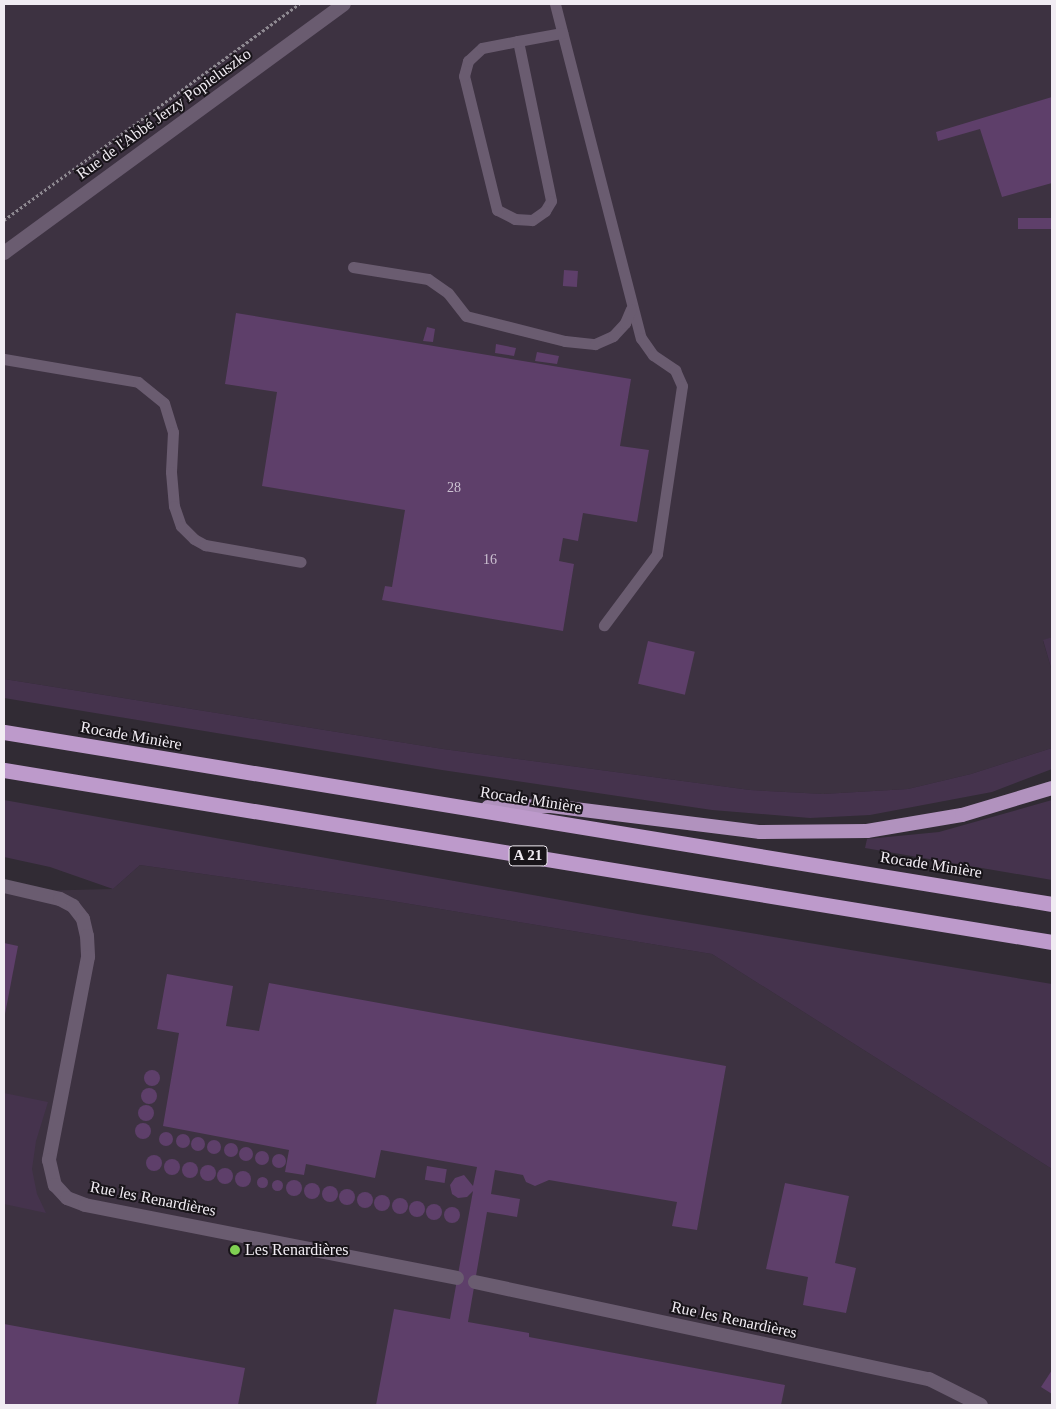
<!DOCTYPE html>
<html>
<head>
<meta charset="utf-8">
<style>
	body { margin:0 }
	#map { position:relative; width:1056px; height:1409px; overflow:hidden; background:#312b34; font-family:"Times New Roman",serif }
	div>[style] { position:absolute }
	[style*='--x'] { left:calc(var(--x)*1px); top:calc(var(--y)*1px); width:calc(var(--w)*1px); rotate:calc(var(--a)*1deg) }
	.built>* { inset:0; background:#3d3241 }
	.green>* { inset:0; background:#45334d }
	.building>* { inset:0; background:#5e3f6a; transform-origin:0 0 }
	.round { border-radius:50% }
	.path>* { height:3px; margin-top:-1.5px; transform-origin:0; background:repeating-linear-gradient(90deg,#8e8991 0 2.5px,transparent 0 5px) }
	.service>* { height:11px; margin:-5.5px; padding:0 5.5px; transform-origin:5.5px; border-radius:5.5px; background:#6a5c70 }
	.minor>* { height:14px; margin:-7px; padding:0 7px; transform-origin:7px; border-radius:7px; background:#6a5c70 }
	.trunk>* { height:14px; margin:-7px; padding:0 7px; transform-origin:7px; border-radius:7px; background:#b192be }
	.motorway>* { height:15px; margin:-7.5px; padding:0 7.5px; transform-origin:7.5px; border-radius:7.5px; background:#bd9acb }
	.dots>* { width:14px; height:14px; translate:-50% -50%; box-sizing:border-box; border:2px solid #181419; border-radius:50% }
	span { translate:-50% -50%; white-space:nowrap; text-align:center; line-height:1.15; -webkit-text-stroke:4px #181419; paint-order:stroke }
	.number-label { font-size:14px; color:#ccc1d1 }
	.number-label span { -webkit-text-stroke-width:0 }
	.shield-label span { padding:1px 4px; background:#181419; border:1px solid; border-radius:4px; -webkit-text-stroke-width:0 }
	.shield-label { font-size:15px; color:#f1ecf3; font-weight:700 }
	.street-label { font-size:16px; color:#f1ecf3 }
	.poi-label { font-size:16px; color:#f1ecf3 }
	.left { translate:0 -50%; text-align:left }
	.frame { position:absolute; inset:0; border:5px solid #f1ecf3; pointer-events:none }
</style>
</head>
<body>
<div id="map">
	<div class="built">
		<div style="clip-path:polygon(4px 4px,1052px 4px,1052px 637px,1043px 641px,1052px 671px,1052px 748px,971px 774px,908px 789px,823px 794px,750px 790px,443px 749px,4px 679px)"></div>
		<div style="clip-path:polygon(140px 865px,386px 900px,712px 954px,1052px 1169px,1052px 1405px,4px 1405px,4px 886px,32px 891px,113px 889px)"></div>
	</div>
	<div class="green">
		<div style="clip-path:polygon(1052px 637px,1052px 671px,1043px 640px)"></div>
		<div style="clip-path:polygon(4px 679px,443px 749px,750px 790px,823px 794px,908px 789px,971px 774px,1052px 748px,1052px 769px,992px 792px,870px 815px,810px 818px,712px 810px,442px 770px,4px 698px)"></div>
		<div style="clip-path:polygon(4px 800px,638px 914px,1052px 984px,1052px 1169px,712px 954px,386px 900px,140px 865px,113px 889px,50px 867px,4px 857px)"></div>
		<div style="clip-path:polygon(1052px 800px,1052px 880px,865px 848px,867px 839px,939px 832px)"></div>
		<div style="clip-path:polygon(4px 1093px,48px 1102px,36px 1141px,32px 1169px,37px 1194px,46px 1213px,4px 1204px)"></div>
	</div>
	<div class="building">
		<div style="clip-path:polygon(1052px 97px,1052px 183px,1002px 197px,980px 129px,938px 141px,936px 132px)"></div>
		<div style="left:1052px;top:218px;width:11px;height:34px;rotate:90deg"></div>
		<div style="left:564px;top:270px;width:14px;height:16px;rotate:4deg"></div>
		<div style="clip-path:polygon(236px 313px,631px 379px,620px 446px,649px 450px,637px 522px,583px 513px,578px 541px,563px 538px,559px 561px,574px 564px,563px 631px,382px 600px,385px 586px,392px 587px,405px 510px,262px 486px,277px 392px,225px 384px)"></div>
		<div style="clip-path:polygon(427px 327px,435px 329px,433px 342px,423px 341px)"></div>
		<div style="clip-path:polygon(496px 344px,516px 348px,514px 356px,495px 353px)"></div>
		<div style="clip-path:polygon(537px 352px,559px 356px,557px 364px,535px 361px)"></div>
		<div style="left:648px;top:641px;width:48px;height:44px;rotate:13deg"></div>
		<div style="clip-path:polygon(4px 943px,18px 946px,5px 1014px,4px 1014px)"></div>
		<div style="clip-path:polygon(167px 974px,233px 986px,226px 1026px,259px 1031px,269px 983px,726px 1066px,697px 1230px,672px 1226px,677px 1202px,549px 1180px,535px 1186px,526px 1182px,523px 1175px,495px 1170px,491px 1194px,520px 1199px,517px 1217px,487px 1212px,468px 1322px,529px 1333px,529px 1337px,785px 1385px,781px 1405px,376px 1405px,394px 1309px,450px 1319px,473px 1191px,467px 1197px,458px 1198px,452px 1194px,450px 1185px,455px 1178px,464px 1175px,473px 1186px,477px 1167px,381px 1150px,375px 1178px,306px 1164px,304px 1175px,285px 1172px,289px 1150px,163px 1126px,179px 1033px,157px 1029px)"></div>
		<div class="round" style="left:144px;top:1070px;width:16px;height:16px"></div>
		<div class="round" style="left:141px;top:1088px;width:16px;height:16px"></div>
		<div class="round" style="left:138px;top:1105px;width:16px;height:16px"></div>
		<div class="round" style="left:135px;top:1123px;width:16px;height:16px"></div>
		<div class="round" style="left:159px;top:1132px;width:14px;height:14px"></div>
		<div class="round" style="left:176px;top:1134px;width:14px;height:14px"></div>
		<div class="round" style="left:191px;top:1137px;width:14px;height:14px"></div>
		<div class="round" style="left:207px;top:1140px;width:14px;height:14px"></div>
		<div class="round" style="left:224px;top:1143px;width:14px;height:14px"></div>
		<div class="round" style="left:239px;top:1147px;width:14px;height:14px"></div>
		<div class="round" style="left:255px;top:1151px;width:14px;height:14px"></div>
		<div class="round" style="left:272px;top:1154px;width:14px;height:14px"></div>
		<div class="round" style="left:146px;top:1155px;width:16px;height:16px"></div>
		<div class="round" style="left:164px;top:1159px;width:16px;height:16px"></div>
		<div class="round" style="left:182px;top:1162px;width:16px;height:16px"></div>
		<div class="round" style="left:200px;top:1165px;width:16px;height:16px"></div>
		<div style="left:427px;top:1166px;width:20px;height:14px;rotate:9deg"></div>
		<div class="round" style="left:217px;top:1168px;width:16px;height:16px"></div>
		<div class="round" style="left:235px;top:1171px;width:16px;height:16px"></div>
		<div class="round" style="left:256.5px;top:1176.5px;width:11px;height:11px"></div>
		<div class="round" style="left:271.5px;top:1179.5px;width:11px;height:11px"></div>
		<div class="round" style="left:286px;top:1180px;width:16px;height:16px"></div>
		<div style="clip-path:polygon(785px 1183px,849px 1196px,835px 1263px,856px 1268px,846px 1313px,803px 1305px,808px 1277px,766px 1269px)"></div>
		<div class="round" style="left:304px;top:1183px;width:16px;height:16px"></div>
		<div class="round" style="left:322px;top:1186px;width:16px;height:16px"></div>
		<div class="round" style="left:339px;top:1189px;width:16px;height:16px"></div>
		<div class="round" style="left:357px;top:1192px;width:16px;height:16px"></div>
		<div class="round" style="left:374px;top:1195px;width:16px;height:16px"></div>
		<div class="round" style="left:392px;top:1198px;width:16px;height:16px"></div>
		<div class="round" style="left:409px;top:1201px;width:16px;height:16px"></div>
		<div class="round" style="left:426px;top:1204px;width:16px;height:16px"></div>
		<div class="round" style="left:444px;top:1207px;width:16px;height:16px"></div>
		<div style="clip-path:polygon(4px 1324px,245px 1368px,238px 1405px,4px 1405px)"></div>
		<div style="clip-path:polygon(1052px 1370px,1052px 1394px,1041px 1387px)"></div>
	</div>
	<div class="path">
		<div style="--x:4;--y:220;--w:366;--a:-36.2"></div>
	</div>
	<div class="service">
		<div style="--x:555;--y:4;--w:345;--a:75.6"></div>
		<div style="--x:641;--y:338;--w:21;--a:55"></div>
		<div style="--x:653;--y:355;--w:27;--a:34"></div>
		<div style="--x:675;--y:370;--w:17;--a:66"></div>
		<div style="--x:682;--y:386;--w:170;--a:98.5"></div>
		<div style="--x:657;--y:554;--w:89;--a:126.7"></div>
		<div style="--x:518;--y:41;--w:163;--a:78.3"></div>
		<div style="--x:551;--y:201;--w:12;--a:121"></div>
		<div style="--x:545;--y:211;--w:16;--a:145"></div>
		<div style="--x:532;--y:220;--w:17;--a:-177"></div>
		<div style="--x:515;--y:219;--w:20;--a:-153"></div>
		<div style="--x:497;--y:210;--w:138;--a:-103.8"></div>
		<div style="--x:464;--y:76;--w:16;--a:-75"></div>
		<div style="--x:468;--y:61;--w:19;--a:-43"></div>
		<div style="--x:482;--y:48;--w:37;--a:-11"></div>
		<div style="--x:518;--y:41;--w:45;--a:-10.3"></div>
		<div style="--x:353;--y:267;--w:76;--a:9.1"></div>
		<div style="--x:428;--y:279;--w:24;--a:35"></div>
		<div style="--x:448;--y:293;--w:29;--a:52"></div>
		<div style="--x:466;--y:316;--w:102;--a:14.2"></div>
		<div style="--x:565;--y:341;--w:30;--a:6"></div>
		<div style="--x:595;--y:344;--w:20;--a:-24"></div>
		<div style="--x:613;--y:336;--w:18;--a:-47"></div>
		<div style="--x:625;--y:323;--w:15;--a:-67"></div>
		<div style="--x:4;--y:359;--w:136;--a:9.7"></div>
		<div style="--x:138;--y:382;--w:33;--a:39"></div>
		<div style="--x:164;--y:403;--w:30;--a:73"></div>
		<div style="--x:173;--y:432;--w:40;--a:92.9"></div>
		<div style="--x:171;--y:472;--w:34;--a:85"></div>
		<div style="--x:174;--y:506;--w:21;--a:71"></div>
		<div style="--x:181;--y:526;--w:18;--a:45"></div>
		<div style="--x:194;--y:539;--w:13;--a:29"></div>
		<div style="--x:205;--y:545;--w:97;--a:10"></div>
	</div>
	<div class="minor">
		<div style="--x:4;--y:253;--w:421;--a:-36.2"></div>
		<div style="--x:4;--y:886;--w:57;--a:13.1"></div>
		<div style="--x:60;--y:899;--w:15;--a:28"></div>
		<div style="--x:73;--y:906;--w:16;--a:52"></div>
		<div style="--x:83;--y:919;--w:17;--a:77"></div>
		<div style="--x:87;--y:936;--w:21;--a:87"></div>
		<div style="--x:88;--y:957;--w:207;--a:100.9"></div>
		<div style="--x:49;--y:1160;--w:26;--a:77"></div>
		<div style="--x:55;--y:1185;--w:18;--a:47"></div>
		<div style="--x:67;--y:1198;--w:19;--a:21"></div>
		<div style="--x:85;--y:1205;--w:379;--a:11.1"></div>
		<div style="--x:475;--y:1282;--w:464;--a:12.1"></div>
		<div style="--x:929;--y:1379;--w:58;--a:26.6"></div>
	</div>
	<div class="trunk">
		<div style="--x:488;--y:807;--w:63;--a:-0.9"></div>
		<div style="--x:551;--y:806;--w:211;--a:7.1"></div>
		<div style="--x:760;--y:832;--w:107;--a:-0.5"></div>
		<div style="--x:867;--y:831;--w:96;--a:-9.6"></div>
		<div style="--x:962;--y:815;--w:94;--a:-16.7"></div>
	</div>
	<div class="motorway">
		<div style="--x:4;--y:732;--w:1062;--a:9.32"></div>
		<div style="--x:4;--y:770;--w:1062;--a:9.32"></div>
	</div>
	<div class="dots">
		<div style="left:235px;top:1250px;background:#7fd052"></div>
	</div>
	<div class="number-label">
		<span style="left:454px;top:488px">28</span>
		<span style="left:490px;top:560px">16</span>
	</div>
	<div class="shield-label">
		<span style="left:528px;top:856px">A 21</span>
	</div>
	<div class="street-label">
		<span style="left:164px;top:114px;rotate:-36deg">Rue de l'Abbé Jerzy Popieluszko</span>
		<span style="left:131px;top:736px;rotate:10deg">Rocade Minière</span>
		<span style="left:531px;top:800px;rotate:9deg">Rocade Minière</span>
		<span style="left:931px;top:865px;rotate:9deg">Rocade Minière</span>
		<span style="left:153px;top:1199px;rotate:11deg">Rue les Renardières</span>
		<span style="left:734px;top:1320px;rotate:12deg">Rue les Renardières</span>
	</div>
	<div class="poi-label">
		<span class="left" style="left:245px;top:1250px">Les Renardières</span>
	</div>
	<div class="frame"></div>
</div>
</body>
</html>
